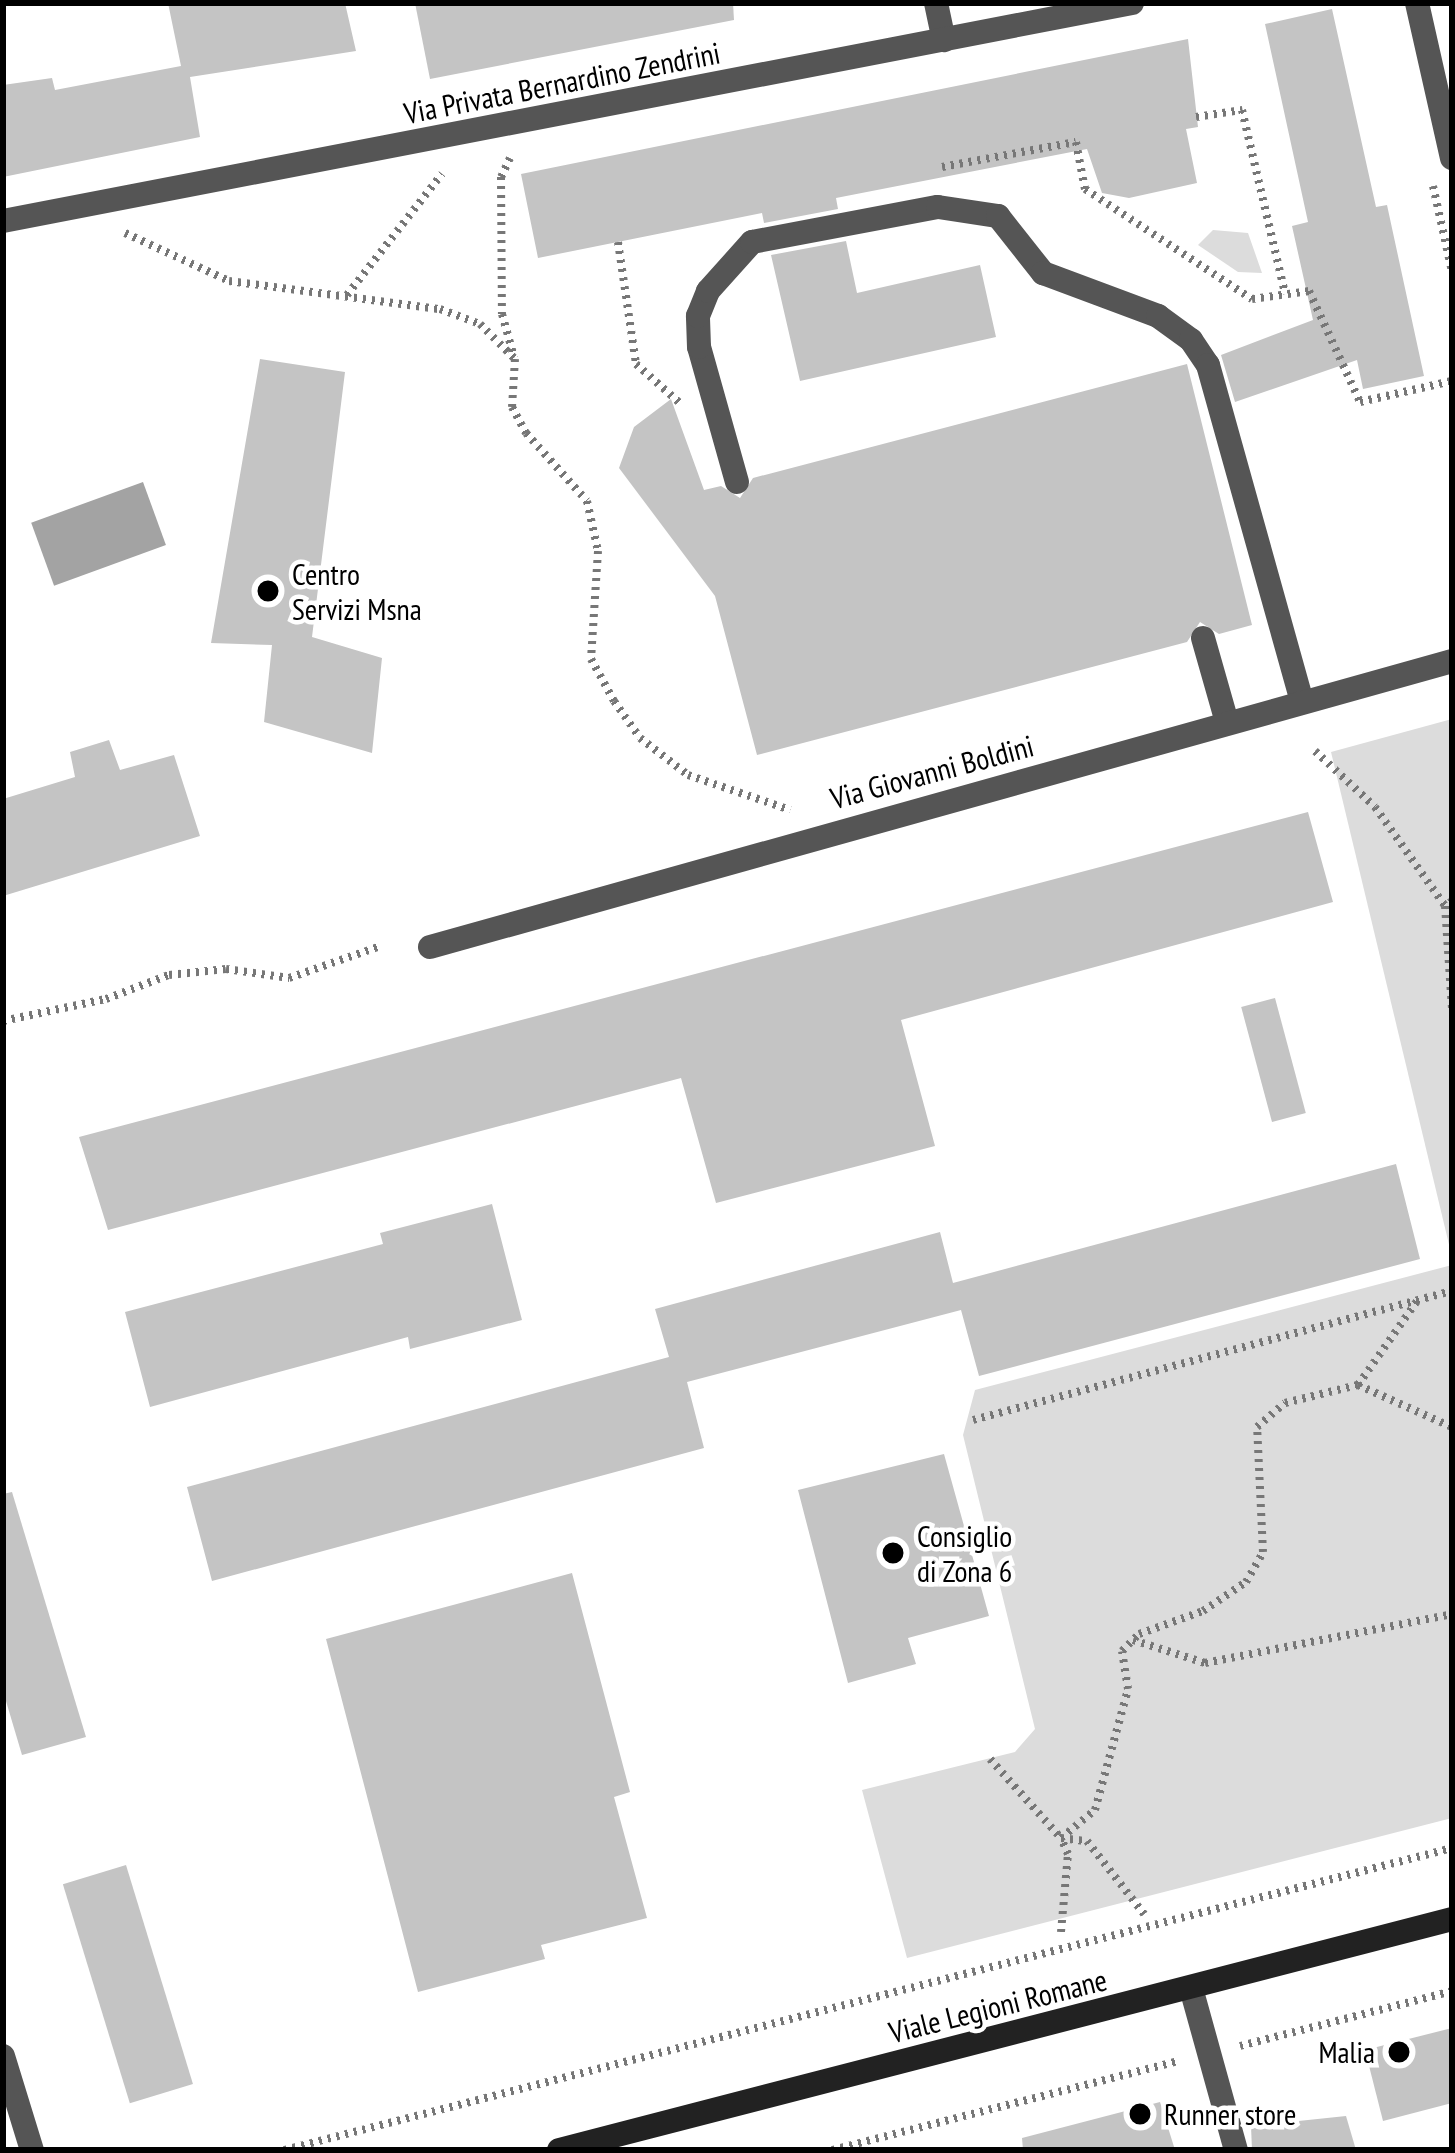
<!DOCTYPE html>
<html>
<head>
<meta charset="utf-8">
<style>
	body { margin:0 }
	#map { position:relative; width:1455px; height:2153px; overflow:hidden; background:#fff; font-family:"PT Sans Narrow",sans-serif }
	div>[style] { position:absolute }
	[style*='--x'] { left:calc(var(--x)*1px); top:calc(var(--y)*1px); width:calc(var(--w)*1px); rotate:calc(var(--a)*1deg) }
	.green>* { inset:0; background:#dcdcdc }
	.water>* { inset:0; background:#a3a3a3; transform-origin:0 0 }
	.building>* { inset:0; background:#c4c4c4; transform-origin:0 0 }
	.path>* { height:8px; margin-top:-4px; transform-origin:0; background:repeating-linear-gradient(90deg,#777 0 3px,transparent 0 9px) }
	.service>* { height:24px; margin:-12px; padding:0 12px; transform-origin:12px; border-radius:12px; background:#555 }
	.minor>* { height:24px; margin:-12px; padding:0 12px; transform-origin:12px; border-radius:12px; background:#555 }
	.tertiary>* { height:24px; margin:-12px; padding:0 12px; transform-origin:12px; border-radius:12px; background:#555 }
	.secondary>* { height:24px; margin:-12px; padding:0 12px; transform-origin:12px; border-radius:12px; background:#222 }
	.dots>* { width:33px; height:33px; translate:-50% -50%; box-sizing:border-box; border:6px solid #fff; border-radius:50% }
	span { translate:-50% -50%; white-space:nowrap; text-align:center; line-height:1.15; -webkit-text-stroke:9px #fff; paint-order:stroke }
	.street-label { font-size:30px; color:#000 }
	.poi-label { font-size:30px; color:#000 }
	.left { translate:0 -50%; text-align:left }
	.right { translate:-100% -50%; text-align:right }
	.frame { position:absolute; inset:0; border:6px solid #000; pointer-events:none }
</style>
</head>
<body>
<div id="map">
	<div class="green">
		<div style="clip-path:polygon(1213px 230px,1248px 233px,1262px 273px,1238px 272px,1198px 245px)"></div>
		<div style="clip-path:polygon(1452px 719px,1452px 1257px,1331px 752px)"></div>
		<div style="clip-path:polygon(1452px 1265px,1452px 1818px,907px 1958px,862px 1790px,1015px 1752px,1035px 1729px,963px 1435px,975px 1390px)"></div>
	</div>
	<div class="water">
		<div style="left:143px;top:482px;width:67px;height:119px;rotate:70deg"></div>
	</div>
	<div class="building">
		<div style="clip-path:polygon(168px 3px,345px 3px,356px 51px,190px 77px,200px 137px,3px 177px,3px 85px,52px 78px,55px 90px,181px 66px)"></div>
		<div style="clip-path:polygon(415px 3px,733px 3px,734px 20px,430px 79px)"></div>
		<div style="clip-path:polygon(1332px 9px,1376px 207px,1387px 205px,1424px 376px,1363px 389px,1357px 360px,1235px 402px,1221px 355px,1313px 320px,1292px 226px,1308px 222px,1265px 24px)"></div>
		<div style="clip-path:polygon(1188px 39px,1198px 127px,1186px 129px,1197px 183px,1129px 198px,1102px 193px,1087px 149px,836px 198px,838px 209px,764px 223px,762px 213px,538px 258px,521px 174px)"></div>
		<div style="clip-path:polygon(846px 241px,857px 293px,980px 265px,996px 337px,800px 381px,771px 255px)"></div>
		<div style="clip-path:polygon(260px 359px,345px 372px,312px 637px,382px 658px,372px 753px,264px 722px,272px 645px,211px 643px)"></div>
		<div style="clip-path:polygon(1187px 364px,1252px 625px,1219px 634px,1200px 622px,1187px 642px,757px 755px,715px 596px,619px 468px,634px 427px,671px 399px,704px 490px,721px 486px,740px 498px,753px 478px)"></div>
		<div style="clip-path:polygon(109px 740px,120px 770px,174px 755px,200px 836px,3px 896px,3px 799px,75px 777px,70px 752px)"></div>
		<div style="clip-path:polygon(1308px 812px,1333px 902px,901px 1020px,935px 1146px,716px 1203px,681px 1078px,108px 1230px,79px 1137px)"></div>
		<div style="left:1275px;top:998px;width:119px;height:35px;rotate:75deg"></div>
		<div style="clip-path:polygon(1396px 1164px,1420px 1259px,979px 1376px,961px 1310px,687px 1382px,704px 1448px,212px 1581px,187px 1487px,669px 1357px,655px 1309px,940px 1232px,953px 1283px)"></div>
		<div style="clip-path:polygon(492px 1204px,522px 1320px,410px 1349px,408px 1337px,150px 1407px,125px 1312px,383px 1244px,380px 1233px)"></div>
		<div style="clip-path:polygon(944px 1454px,989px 1616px,908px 1638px,916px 1664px,848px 1683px,798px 1490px)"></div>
		<div style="clip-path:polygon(12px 1492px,86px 1737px,22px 1755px,3px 1691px,3px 1494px)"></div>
		<div style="clip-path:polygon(572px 1573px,630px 1792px,614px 1797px,647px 1918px,541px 1945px,545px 1959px,418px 1992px,326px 1639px)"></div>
		<div style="left:126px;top:1865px;width:229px;height:66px;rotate:73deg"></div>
		<div style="clip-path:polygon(1452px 2028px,1452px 2103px,1383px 2121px,1365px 2050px)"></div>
		<div style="clip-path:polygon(1160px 2102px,1175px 2150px,1023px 2150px,1022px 2138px)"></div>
		<div style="clip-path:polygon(1346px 2116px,1356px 2150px,1252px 2150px,1251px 2126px)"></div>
	</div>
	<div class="path">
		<div style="--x:1196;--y:117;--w:47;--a:-8.7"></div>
		<div style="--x:1242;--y:110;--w:189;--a:76.8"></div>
		<div style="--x:510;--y:158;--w:21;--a:115"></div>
		<div style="--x:501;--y:177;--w:137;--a:89.6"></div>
		<div style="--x:502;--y:314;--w:45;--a:74.4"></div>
		<div style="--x:942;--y:167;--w:136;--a:-10.6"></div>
		<div style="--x:1076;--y:142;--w:48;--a:79.2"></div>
		<div style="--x:1085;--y:189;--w:200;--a:33.4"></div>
		<div style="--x:1252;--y:299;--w:58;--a:-8"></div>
		<div style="--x:1309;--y:291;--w:122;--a:65.3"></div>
		<div style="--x:1360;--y:402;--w:94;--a:-12.9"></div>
		<div style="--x:1433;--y:186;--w:88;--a:77.5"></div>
		<div style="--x:125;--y:233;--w:115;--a:24.8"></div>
		<div style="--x:229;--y:281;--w:213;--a:7.6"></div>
		<div style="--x:440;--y:309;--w:43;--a:20.6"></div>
		<div style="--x:480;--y:324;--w:49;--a:45"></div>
		<div style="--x:515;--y:359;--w:48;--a:93.6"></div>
		<div style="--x:512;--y:407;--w:30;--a:62"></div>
		<div style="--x:526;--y:433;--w:91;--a:48.1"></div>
		<div style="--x:587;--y:501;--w:51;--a:77.6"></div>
		<div style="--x:598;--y:551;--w:108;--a:93.7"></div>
		<div style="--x:591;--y:659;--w:48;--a:61.3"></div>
		<div style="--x:614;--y:701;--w:45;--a:54.9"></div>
		<div style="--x:640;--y:738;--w:61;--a:37.6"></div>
		<div style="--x:688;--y:775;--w:108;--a:18.9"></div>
		<div style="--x:618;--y:242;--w:123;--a:81.6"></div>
		<div style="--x:636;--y:364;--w:62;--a:41.7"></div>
		<div style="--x:347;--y:295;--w:154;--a:-51.9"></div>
		<div style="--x:1315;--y:751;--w:82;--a:43"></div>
		<div style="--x:1375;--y:807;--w:121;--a:54.7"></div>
		<div style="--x:1452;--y:901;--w:9;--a:144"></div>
		<div style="--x:1445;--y:906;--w:102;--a:86.1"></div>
		<div style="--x:3;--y:1021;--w:105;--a:-12.1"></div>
		<div style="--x:106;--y:999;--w:67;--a:-20.9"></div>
		<div style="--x:169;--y:975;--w:57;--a:-6"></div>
		<div style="--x:226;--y:969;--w:64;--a:8.1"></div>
		<div style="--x:289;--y:978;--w:94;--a:-19.2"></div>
		<div style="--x:1358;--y:1385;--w:103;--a:24.1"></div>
		<div style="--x:973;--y:1420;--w:496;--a:-15.1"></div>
		<div style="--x:1133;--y:1640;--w:76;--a:17.7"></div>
		<div style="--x:1205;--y:1663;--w:252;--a:-11.2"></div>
		<div style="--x:990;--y:1759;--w:106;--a:48.1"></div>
		<div style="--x:1061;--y:1838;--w:26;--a:7"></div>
		<div style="--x:1087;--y:1841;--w:93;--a:52"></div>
		<div style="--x:1061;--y:1932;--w:78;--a:-84.9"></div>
		<div style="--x:1068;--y:1854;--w:17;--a:-114"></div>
		<div style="--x:1061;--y:1838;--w:44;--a:-39.5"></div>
		<div style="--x:1095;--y:1810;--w:125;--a:-74.7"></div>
		<div style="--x:1128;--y:1689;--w:38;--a:-99"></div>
		<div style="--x:1122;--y:1651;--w:24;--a:-45"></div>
		<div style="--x:1139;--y:1634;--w:68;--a:-19.8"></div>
		<div style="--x:1203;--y:1611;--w:52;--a:-34"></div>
		<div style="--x:1246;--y:1582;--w:34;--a:-60"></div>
		<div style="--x:1263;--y:1552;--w:125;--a:-92.7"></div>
		<div style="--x:1257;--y:1427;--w:37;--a:-41"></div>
		<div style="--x:1285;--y:1403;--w:75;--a:-13.9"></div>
		<div style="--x:1358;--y:1385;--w:103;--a:-54.9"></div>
		<div style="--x:1240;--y:2046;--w:219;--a:-14.5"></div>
		<div style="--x:284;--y:2150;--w:1206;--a:-14.5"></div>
		<div style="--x:832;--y:2150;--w:358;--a:-14.4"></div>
	</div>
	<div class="service">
		<div style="--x:737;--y:482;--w:140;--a:-105.7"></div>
		<div style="--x:699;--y:347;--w:31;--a:-92"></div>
		<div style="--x:698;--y:316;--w:27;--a:-68"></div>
		<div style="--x:708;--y:291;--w:66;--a:-48.1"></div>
		<div style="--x:752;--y:242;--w:189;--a:-10.7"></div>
		<div style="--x:938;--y:207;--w:61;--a:8.5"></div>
		<div style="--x:998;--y:216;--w:73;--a:51.7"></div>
		<div style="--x:1043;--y:273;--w:123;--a:20.5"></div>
		<div style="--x:1158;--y:316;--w:41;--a:36"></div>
		<div style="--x:1191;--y:340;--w:30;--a:56"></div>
		<div style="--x:1208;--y:365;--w:350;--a:74.4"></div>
		<div style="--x:1203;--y:638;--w:87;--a:74.1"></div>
	</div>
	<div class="minor">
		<div style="--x:936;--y:3;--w:38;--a:78"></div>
		<div style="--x:3;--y:221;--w:1150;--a:-10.93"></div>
		<div style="--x:430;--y:947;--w:1061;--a:-15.63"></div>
		<div style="--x:1191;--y:1988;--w:168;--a:74.5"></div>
		<div style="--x:3;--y:2056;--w:98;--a:72.9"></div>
	</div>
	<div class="tertiary">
		<div style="--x:1417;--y:3;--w:159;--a:77.3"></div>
	</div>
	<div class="secondary">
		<div style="--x:559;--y:2150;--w:922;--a:-14.5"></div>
	</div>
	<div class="dots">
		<div style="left:268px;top:591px;background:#000"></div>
		<div style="left:893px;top:1553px;background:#000"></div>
		<div style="left:1399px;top:2052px;background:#000"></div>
		<div style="left:1140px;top:2114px;background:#000"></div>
	</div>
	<div class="street-label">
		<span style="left:562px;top:83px;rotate:-11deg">Via Privata Bernardino Zendrini</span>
		<span style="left:932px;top:772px;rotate:-15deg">Via Giovanni Boldini</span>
		<span style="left:998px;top:2006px;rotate:-14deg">Viale Legioni Romane</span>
	</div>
	<div class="poi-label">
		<span class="left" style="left:292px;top:591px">Centro<br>Servizi Msna</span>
		<span class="left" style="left:917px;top:1553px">Consiglio<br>di Zona 6</span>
		<span class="right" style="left:1375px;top:2052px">Malia</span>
		<span class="left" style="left:1164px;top:2114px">Runner store</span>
	</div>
	<div class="frame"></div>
</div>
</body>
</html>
